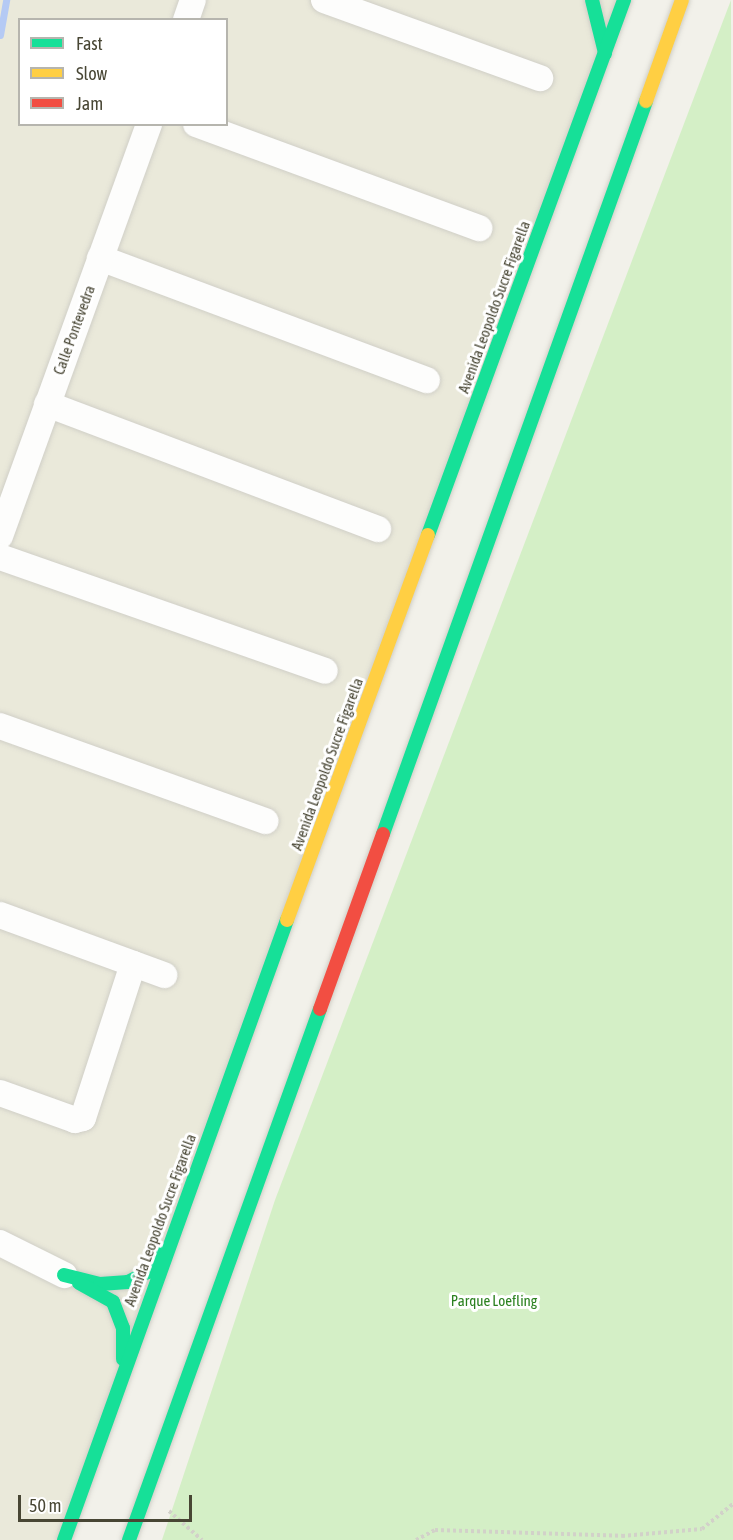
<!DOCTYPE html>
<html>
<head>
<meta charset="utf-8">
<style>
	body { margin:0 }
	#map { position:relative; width:733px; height:1540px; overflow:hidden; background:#f2f1ea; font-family:"Asap Condensed",sans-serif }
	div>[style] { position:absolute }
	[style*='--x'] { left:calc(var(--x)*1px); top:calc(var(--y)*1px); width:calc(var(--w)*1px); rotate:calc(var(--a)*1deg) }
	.residential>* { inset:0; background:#eae9da }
	.green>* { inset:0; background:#d4efc6 }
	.stream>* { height:7px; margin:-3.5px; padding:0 3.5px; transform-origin:3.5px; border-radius:3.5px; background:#b5caf4 }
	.path>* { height:4px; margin-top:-2px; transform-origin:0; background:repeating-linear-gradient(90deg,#d2d1c9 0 3px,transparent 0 6px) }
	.roads { filter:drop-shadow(0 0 2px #d0cfc7) drop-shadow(0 0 2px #d0cfc7) }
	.street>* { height:26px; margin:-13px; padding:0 13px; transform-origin:13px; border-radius:13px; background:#fdfdfc }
	.fast>* { height:14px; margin:-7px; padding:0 7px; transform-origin:7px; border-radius:7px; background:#16e098 }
	.slow>* { height:14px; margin:-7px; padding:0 7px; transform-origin:7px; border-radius:7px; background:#ffcf43 }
	.jam>* { height:14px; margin:-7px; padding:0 7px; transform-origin:7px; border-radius:7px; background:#f24e42 }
	span { translate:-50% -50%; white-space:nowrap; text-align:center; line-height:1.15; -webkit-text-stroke:6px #fff; paint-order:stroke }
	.street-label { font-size:15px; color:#484634 }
	.park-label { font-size:15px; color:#2b8120 }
	.legend { position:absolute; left:18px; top:18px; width:210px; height:108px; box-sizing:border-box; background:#fff; border:2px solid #b6b5ae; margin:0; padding:8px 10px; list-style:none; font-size:18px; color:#484634 }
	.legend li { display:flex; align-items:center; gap:12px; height:30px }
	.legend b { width:30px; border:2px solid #b6b5ae }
	.scale { position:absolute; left:18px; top:1495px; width:174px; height:27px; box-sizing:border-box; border:3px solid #484634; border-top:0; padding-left:8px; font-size:18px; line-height:21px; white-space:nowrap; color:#484634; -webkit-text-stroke:4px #fff; paint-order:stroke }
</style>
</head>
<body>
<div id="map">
	<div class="residential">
		<div style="clip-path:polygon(evenodd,0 0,624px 0,64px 1540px,0 1540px,0 0,20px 20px,226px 20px,226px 124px,20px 124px,20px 20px)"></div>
	</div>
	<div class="green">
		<div style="clip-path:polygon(731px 0,733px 1540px,162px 1540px,275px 1200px)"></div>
	</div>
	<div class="stream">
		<div style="--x:0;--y:35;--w:36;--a:-80"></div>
	</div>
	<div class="path">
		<div style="--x:169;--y:1511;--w:44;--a:41.3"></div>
		<div style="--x:416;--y:1540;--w:21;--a:-28"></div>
		<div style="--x:435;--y:1530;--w:187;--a:1.8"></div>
		<div style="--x:622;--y:1536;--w:80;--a:-5"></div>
		<div style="--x:702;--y:1529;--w:40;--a:-39"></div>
	</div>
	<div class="roads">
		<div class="street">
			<div style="--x:324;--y:0;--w:230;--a:19.9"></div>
			<div style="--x:186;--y:20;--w:21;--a:-71"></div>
			<div style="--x:196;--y:124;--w:302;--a:20.2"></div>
			<div style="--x:100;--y:258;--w:349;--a:20.5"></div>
			<div style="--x:47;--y:404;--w:354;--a:20.7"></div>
			<div style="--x:0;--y:536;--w:438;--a:-70.1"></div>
			<div style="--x:0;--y:557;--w:344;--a:19.3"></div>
			<div style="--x:0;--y:726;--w:282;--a:19.7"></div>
			<div style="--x:0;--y:915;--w:175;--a:20.1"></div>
			<div style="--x:0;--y:1093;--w:80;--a:19.8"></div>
			<div style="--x:75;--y:1120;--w:8;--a:-14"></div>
			<div style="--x:83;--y:1118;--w:162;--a:-72"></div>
			<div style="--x:0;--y:1243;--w:72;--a:26.6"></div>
		</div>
		<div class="fast">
			<div style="--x:592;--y:0;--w:55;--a:76.2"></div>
			<div style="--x:428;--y:535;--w:570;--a:-69.88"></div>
			<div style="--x:383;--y:834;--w:779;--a:-70.26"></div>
			<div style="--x:64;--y:1275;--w:37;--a:14"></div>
			<div style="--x:100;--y:1284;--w:28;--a:-4"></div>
			<div style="--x:128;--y:1282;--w:22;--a:-27"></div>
			<div style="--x:148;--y:1272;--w:25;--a:-67"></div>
			<div style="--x:79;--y:1283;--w:39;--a:29"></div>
			<div style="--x:113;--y:1302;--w:28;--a:69"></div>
			<div style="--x:123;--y:1328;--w:31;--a:90"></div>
			<div style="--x:64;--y:1540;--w:659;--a:-70.22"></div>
			<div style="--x:129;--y:1540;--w:564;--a:-70.22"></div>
		</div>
		<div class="slow">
			<div style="--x:646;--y:101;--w:107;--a:-70.4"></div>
			<div style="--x:287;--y:920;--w:410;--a:-69.9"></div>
		</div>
		<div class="jam">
			<div style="--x:320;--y:1009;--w:186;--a:-70.2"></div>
		</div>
	</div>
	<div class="street-label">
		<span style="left:494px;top:307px;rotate:-70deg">Avenida Leopoldo Sucre Figarella</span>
		<span style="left:74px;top:330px;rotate:-70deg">Calle Pontevedra</span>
		<span style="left:327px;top:764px;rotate:-70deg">Avenida Leopoldo Sucre Figarella</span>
		<span style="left:160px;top:1220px;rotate:-70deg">Avenida Leopoldo Sucre Figarella</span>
	</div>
	<div class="park-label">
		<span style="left:494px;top:1301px">Parque Loefling</span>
	</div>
	<ul class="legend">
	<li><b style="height:8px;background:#16e098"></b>Fast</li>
	<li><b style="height:8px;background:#ffcf43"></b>Slow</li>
	<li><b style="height:8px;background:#f24e42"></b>Jam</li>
	</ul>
	<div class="scale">50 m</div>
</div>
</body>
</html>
